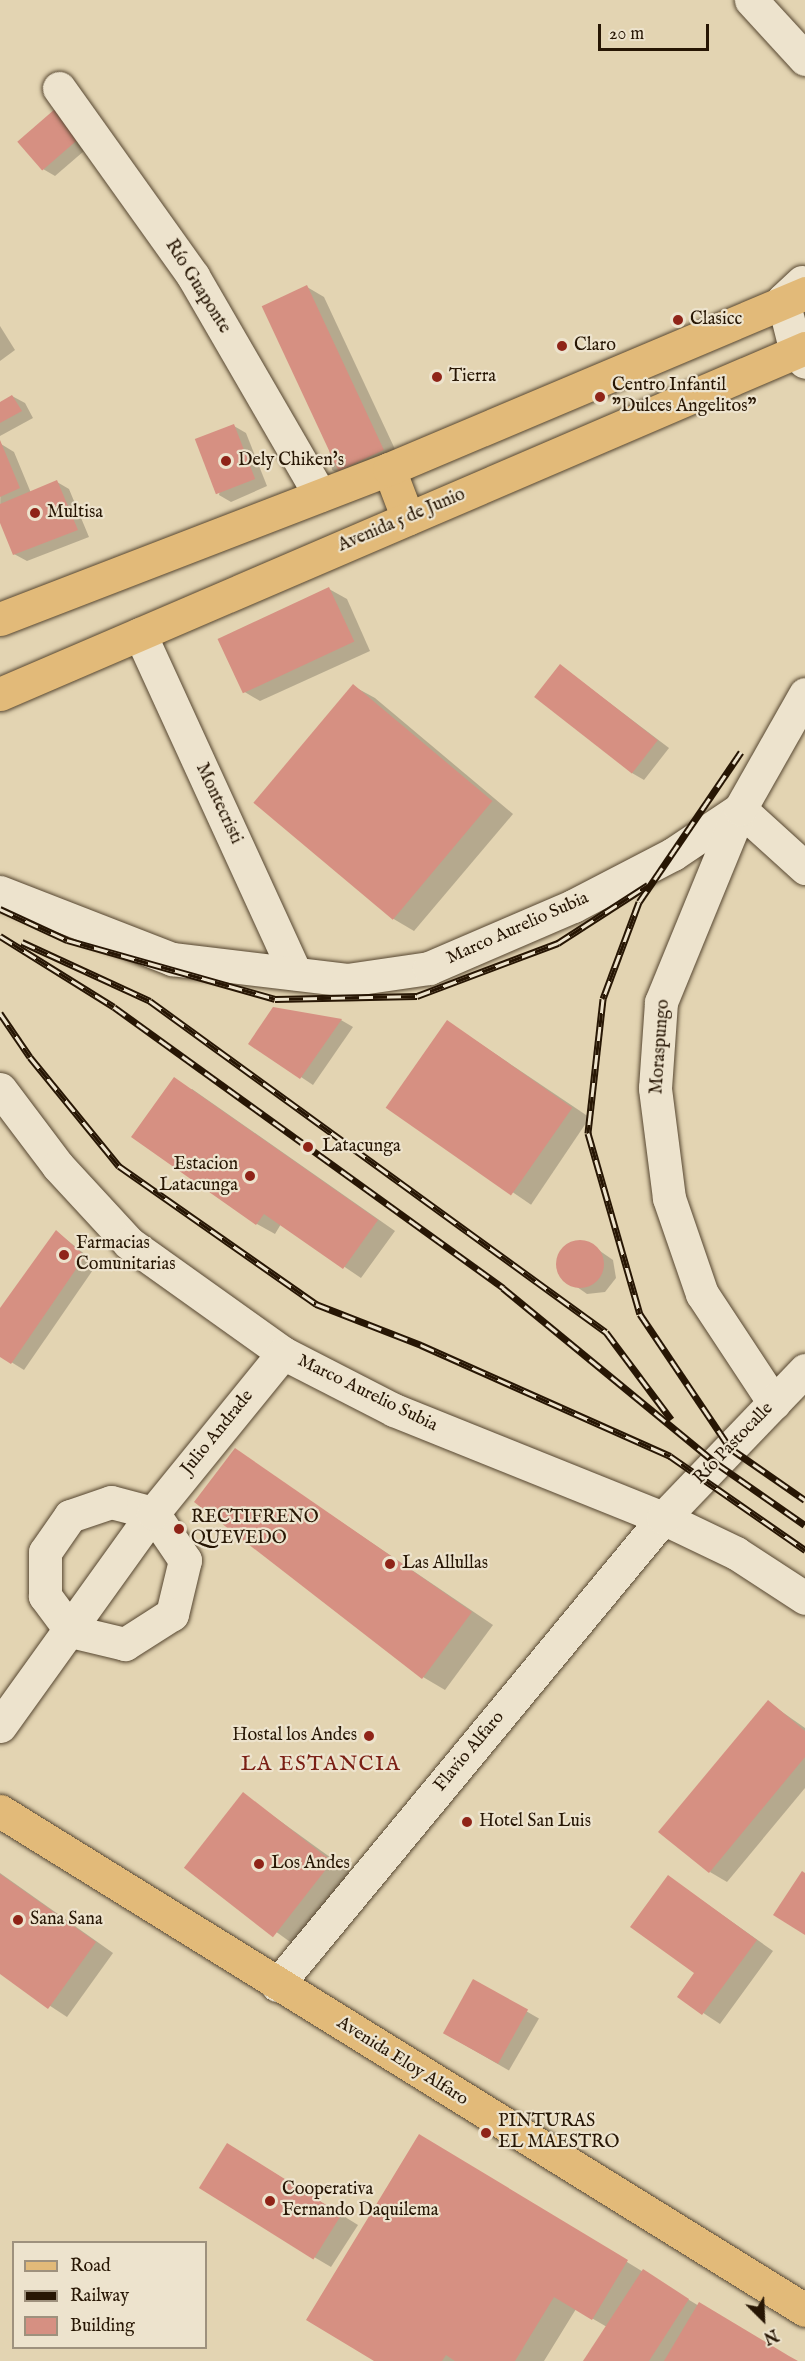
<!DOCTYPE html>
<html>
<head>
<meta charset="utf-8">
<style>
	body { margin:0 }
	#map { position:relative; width:805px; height:2361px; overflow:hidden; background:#e3d4b2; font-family:"IM FELL English",serif }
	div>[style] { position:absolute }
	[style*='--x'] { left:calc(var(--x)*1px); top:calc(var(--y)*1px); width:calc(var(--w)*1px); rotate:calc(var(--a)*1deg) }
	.shadow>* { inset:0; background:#0003; transform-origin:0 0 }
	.building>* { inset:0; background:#d69082; transform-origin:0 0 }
	.round { border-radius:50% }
	.roads { filter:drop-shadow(0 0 2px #564630) drop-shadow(0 0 2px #564630) }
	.minor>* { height:33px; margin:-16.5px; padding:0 16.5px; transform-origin:16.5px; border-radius:16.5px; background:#ede3cd }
	.major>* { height:33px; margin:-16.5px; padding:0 16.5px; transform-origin:16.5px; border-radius:16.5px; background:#e2ba79 }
	.rail>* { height:7px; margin-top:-3.5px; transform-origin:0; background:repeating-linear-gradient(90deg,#ede3cd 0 14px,#271604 0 28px); box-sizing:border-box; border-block:2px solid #271604 }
	.dots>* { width:16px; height:16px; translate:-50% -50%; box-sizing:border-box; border:3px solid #ede3cd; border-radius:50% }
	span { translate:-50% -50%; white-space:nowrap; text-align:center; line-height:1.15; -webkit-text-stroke:4.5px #ede3cd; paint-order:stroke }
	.street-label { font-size:18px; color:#271604 }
	.poi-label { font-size:18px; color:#271604 }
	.left { translate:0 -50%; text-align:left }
	.right { translate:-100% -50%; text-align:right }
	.quarter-label { font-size:21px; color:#7a1f14; letter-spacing:1.5px }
	.legend { position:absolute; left:12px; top:2241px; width:195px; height:108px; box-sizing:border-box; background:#ede3cd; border:2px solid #9e917d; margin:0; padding:8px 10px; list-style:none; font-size:18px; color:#271604 }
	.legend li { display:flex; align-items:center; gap:12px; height:30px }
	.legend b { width:30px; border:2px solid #9e917d }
	.north { position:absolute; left:733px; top:2289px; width:60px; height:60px; -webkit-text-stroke:4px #ede3cd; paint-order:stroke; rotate:156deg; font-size:16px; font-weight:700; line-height:24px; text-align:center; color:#271604 }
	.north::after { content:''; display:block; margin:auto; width:21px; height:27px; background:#271604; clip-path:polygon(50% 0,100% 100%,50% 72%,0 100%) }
	.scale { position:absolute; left:598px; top:24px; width:111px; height:27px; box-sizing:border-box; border:3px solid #271604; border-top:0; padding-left:8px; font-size:18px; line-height:21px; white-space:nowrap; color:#271604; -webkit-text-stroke:4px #ede3cd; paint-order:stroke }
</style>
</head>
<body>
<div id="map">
	<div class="shadow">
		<div style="clip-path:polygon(55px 111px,91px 145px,55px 176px,43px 169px)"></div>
		<div style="clip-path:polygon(307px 287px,324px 297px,400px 460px,350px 480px,332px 470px)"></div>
		<div style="clip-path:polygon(0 326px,15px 350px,0 361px)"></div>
		<div style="clip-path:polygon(12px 396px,25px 403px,33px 418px,0 436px,0 403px)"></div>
		<div style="clip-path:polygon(234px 426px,246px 433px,267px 486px,231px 502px,219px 495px)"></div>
		<div style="clip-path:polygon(1px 444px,14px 452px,31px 493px,57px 482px,69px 489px,89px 537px,27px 561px,14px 554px,0 519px)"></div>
		<div style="clip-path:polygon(329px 589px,347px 599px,370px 651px,260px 701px,243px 691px)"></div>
		<div style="clip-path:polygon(561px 666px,669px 748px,644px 780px,632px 773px)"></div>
		<div style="clip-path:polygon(353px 686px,375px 698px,513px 814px,414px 931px,392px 918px)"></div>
		<div style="clip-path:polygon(274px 1009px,341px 1020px,353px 1027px,313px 1085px,250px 1043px)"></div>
		<div style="left:448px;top:1022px;width:171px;height:105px;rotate:34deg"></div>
		<div style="clip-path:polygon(192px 1089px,395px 1231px,361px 1278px,281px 1224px,275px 1234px,257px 1224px,133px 1137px)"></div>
		<div style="clip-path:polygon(57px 1232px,97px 1264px,24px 1370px,0 1355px,0 1311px)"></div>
		<div style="clip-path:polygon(587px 1242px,613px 1260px,616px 1278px,605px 1292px,587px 1294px,560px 1275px,559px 1257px,570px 1244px)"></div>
		<div style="clip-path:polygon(235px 1450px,493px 1625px,445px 1690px,423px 1677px,196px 1502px)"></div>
		<div style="clip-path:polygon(768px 1702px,805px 1728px,805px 1788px,727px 1882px,710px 1872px)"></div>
		<div style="left:243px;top:1794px;width:132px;height:92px;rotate:36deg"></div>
		<div style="clip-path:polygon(0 1873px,113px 1953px,67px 2017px,0 1973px)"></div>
		<div style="clip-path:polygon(669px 1877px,773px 1951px,720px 2024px,679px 1997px,696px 1973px)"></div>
		<div style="left:474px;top:1981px;width:75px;height:60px;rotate:30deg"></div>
		<div style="clip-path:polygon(442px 2149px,699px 2306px,796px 2361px,585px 2361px,607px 2327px,576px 2309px,544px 2361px,377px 2361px)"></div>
		<div style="clip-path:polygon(245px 2155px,358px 2225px,331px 2267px,314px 2257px)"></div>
	</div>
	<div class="building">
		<div style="left:55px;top:109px;width:38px;height:50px;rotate:49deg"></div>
		<div style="left:307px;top:285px;width:182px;height:50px;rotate:65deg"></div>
		<div style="clip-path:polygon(12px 395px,22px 411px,0 423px,0 402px)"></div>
		<div style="left:234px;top:424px;width:59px;height:42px;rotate:69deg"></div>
		<div style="clip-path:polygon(0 440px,20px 488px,0 497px)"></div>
		<div style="clip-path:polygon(57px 480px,78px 530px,13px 555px,0 523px,0 504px)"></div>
		<div style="left:329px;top:587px;width:60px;height:123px;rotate:65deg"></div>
		<div style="left:560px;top:664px;width:124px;height:42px;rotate:38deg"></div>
		<div style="left:353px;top:684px;width:182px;height:155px;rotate:40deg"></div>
		<div style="clip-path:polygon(273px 1007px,342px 1019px,300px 1079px,248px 1044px)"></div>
		<div style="left:447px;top:1020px;width:153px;height:107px;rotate:35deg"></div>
		<div style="clip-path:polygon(174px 1077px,378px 1220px,343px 1269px,264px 1214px,256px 1225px,131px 1137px)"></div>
		<div style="clip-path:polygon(56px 1230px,85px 1256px,11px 1364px,0 1357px,0 1308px)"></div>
		<div class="round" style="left:556px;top:1240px;width:48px;height:48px"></div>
		<div style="clip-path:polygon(235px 1448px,472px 1612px,422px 1679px,194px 1502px)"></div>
		<div style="clip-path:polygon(768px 1700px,805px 1731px,805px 1757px,709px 1873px,658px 1832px)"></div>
		<div style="left:243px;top:1792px;width:113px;height:96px;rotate:38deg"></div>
		<div style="clip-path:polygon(802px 1871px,805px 1873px,805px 1935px,773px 1915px)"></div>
		<div style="clip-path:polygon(0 1874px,96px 1942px,48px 2009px,0 1974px)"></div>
		<div style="clip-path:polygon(668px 1875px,757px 1940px,702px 2015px,677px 1997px,694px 1973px,630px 1927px)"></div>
		<div style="left:473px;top:1979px;width:63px;height:62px;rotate:29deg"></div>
		<div style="clip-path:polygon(419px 2134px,628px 2260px,592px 2320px,554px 2297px,515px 2361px,455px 2361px,446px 2355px,442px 2361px,374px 2361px,306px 2320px)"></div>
		<div style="left:227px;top:2143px;width:135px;height:53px;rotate:32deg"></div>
		<div style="clip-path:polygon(643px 2269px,689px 2299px,649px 2361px,583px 2361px)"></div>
		<div style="clip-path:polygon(699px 2302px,789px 2356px,798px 2361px,664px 2361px)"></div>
	</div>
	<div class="roads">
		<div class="minor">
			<div style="--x:751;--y:0;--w:80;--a:47.5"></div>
			<div style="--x:59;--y:88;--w:231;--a:54.5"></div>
			<div style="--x:193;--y:276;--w:253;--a:59.9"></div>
			<div style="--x:802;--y:282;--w:26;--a:137"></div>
			<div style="--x:783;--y:300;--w:54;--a:76"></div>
			<div style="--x:796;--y:352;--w:13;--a:48"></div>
			<div style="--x:140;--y:634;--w:373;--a:65.4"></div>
			<div style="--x:0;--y:892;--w:185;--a:21.3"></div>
			<div style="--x:172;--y:959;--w:176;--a:6.8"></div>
			<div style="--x:347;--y:980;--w:83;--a:-8.3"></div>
			<div style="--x:429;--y:968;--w:157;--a:-23.3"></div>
			<div style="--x:573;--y:906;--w:113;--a:-27.5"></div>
			<div style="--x:673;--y:854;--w:81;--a:-33.9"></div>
			<div style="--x:740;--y:809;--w:88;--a:42.2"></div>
			<div style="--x:0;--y:1089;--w:96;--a:53"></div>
			<div style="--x:58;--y:1166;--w:105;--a:47.3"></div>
			<div style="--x:129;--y:1243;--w:189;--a:35.5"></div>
			<div style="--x:283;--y:1353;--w:125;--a:27.2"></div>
			<div style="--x:394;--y:1410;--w:290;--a:21.9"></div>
			<div style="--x:663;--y:1518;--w:81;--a:25.6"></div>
			<div style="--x:736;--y:1553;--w:82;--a:33.1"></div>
			<div style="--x:774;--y:1403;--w:131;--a:-123.4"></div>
			<div style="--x:702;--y:1294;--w:102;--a:-109"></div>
			<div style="--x:669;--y:1198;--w:111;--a:-97.3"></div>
			<div style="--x:655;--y:1088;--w:86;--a:-86"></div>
			<div style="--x:661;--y:1002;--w:209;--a:-67.7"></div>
			<div style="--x:740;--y:809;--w:132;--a:-60.5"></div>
			<div style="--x:111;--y:1502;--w:43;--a:14.7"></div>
			<div style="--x:153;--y:1513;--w:57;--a:55.8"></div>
			<div style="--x:185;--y:1560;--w:56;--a:103.5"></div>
			<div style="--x:172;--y:1614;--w:56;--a:147.4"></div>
			<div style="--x:125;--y:1644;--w:56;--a:-166.5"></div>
			<div style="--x:71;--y:1631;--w:44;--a:-126.6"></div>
			<div style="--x:45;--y:1596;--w:44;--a:-90"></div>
			<div style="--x:45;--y:1552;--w:44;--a:-55.2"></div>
			<div style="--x:70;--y:1516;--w:43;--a:-18.9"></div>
			<div style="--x:0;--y:1726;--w:262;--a:-54.3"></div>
			<div style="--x:153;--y:1513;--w:206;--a:-50.9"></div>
			<div style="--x:277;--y:1985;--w:606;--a:-50.42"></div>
			<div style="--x:663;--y:1518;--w:205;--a:-46.2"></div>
		</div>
		<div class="major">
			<div style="--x:389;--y:469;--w:53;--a:69.2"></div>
			<div style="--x:0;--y:619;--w:417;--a:-21.1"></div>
			<div style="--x:389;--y:469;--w:452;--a:-22.9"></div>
			<div style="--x:0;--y:694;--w:876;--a:-23.26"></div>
			<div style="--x:0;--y:1811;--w:947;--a:31.79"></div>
		</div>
	</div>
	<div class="rail">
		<div style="--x:741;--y:752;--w:181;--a:124.2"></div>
		<div style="--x:639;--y:902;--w:103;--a:110.4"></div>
		<div style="--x:603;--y:999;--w:135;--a:96.4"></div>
		<div style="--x:588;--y:1133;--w:188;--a:74"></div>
		<div style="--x:640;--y:1314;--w:161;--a:56.1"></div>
		<div style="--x:730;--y:1448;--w:91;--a:34.7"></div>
		<div style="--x:0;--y:909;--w:74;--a:24.8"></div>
		<div style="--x:67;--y:940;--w:216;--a:15.8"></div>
		<div style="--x:275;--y:999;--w:142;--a:-1.2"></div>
		<div style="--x:417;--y:996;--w:151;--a:-20.6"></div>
		<div style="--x:558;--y:943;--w:107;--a:-32.8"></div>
		<div style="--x:0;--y:936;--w:134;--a:31.9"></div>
		<div style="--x:114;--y:1007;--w:480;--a:35.8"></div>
		<div style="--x:503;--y:1288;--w:276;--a:39.4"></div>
		<div style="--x:716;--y:1463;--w:108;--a:34.9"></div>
		<div style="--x:22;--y:942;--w:141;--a:24.7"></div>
		<div style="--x:150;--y:1001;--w:563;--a:35.98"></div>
		<div style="--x:606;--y:1332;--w:109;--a:53.2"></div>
		<div style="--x:0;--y:1013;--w:53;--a:55.7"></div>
		<div style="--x:30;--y:1057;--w:141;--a:50.8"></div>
		<div style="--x:119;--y:1166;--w:241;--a:35"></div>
		<div style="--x:316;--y:1304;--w:113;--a:21.3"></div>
		<div style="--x:421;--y:1345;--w:273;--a:24"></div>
		<div style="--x:670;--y:1456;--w:165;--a:34.8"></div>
	</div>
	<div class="dots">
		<div style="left:678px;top:320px;background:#8f2418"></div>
		<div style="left:562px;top:346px;background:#8f2418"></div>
		<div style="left:437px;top:377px;background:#8f2418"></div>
		<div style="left:600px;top:397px;background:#8f2418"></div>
		<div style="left:226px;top:461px;background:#8f2418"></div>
		<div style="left:35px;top:513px;background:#8f2418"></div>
		<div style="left:308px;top:1147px;background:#8f2418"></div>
		<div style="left:250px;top:1176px;background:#8f2418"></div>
		<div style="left:64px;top:1255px;background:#8f2418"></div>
		<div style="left:179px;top:1529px;background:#8f2418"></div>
		<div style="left:390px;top:1564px;background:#8f2418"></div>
		<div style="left:369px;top:1736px;background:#8f2418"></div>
		<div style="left:467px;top:1822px;background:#8f2418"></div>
		<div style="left:259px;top:1864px;background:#8f2418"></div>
		<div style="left:18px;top:1920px;background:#8f2418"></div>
		<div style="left:486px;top:2133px;background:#8f2418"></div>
		<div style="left:270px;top:2201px;background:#8f2418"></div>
	</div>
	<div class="street-label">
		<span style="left:197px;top:287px;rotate:58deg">Río Guaponte</span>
		<span style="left:402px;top:521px;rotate:-23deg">Avenida 5 de Junio</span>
		<span style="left:218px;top:804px;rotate:65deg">Montecristi</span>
		<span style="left:518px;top:929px;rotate:-24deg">Marco Aurelio Subia</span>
		<span style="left:661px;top:1047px;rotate:-86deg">Moraspungo</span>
		<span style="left:367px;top:1394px;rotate:26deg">Marco Aurelio Subia</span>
		<span style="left:218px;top:1433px;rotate:-51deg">Julio Andrade</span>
		<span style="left:734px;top:1444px;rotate:-46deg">Río Pastocalle</span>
		<span style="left:470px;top:1752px;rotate:-50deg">Flavio Alfaro</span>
		<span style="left:402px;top:2062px;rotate:32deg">Avenida Eloy Alfaro</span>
	</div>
	<div class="poi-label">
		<span class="left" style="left:690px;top:320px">Clasicc</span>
		<span class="left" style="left:574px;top:346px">Claro</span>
		<span class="left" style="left:449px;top:377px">Tierra</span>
		<span class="left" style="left:612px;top:397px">Centro Infantil<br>"Dulces Angelitos"</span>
		<span class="left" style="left:238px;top:461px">Dely Chiken's</span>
		<span class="left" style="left:47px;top:513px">Multisa</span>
		<span class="left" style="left:322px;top:1147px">Latacunga</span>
		<span class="right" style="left:238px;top:1176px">Estacion<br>Latacunga</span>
		<span class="left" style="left:76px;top:1255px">Farmacias<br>Comunitarias</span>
		<span class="left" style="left:191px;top:1529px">RECTIFRENO<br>QUEVEDO</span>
		<span class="left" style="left:402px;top:1564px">Las Allullas</span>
		<span class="right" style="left:357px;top:1736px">Hostal los Andes</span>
		<span class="left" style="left:479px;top:1822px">Hotel San Luis</span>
		<span class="left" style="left:271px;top:1864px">Los Andes</span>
		<span class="left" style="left:30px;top:1920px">Sana Sana</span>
		<span class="left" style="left:498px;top:2133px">PINTURAS<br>EL MAESTRO</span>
		<span class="left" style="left:282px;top:2201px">Cooperativa<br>Fernando Daquilema</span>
	</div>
	<div class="quarter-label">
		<span style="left:321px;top:1765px">LA ESTANCIA</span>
	</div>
	<ul class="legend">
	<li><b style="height:8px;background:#e2ba79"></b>Road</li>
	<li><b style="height:8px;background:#271604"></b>Railway</li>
	<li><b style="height:16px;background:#d69082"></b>Building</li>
	</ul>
	<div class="north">N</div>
	<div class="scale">20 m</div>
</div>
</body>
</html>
